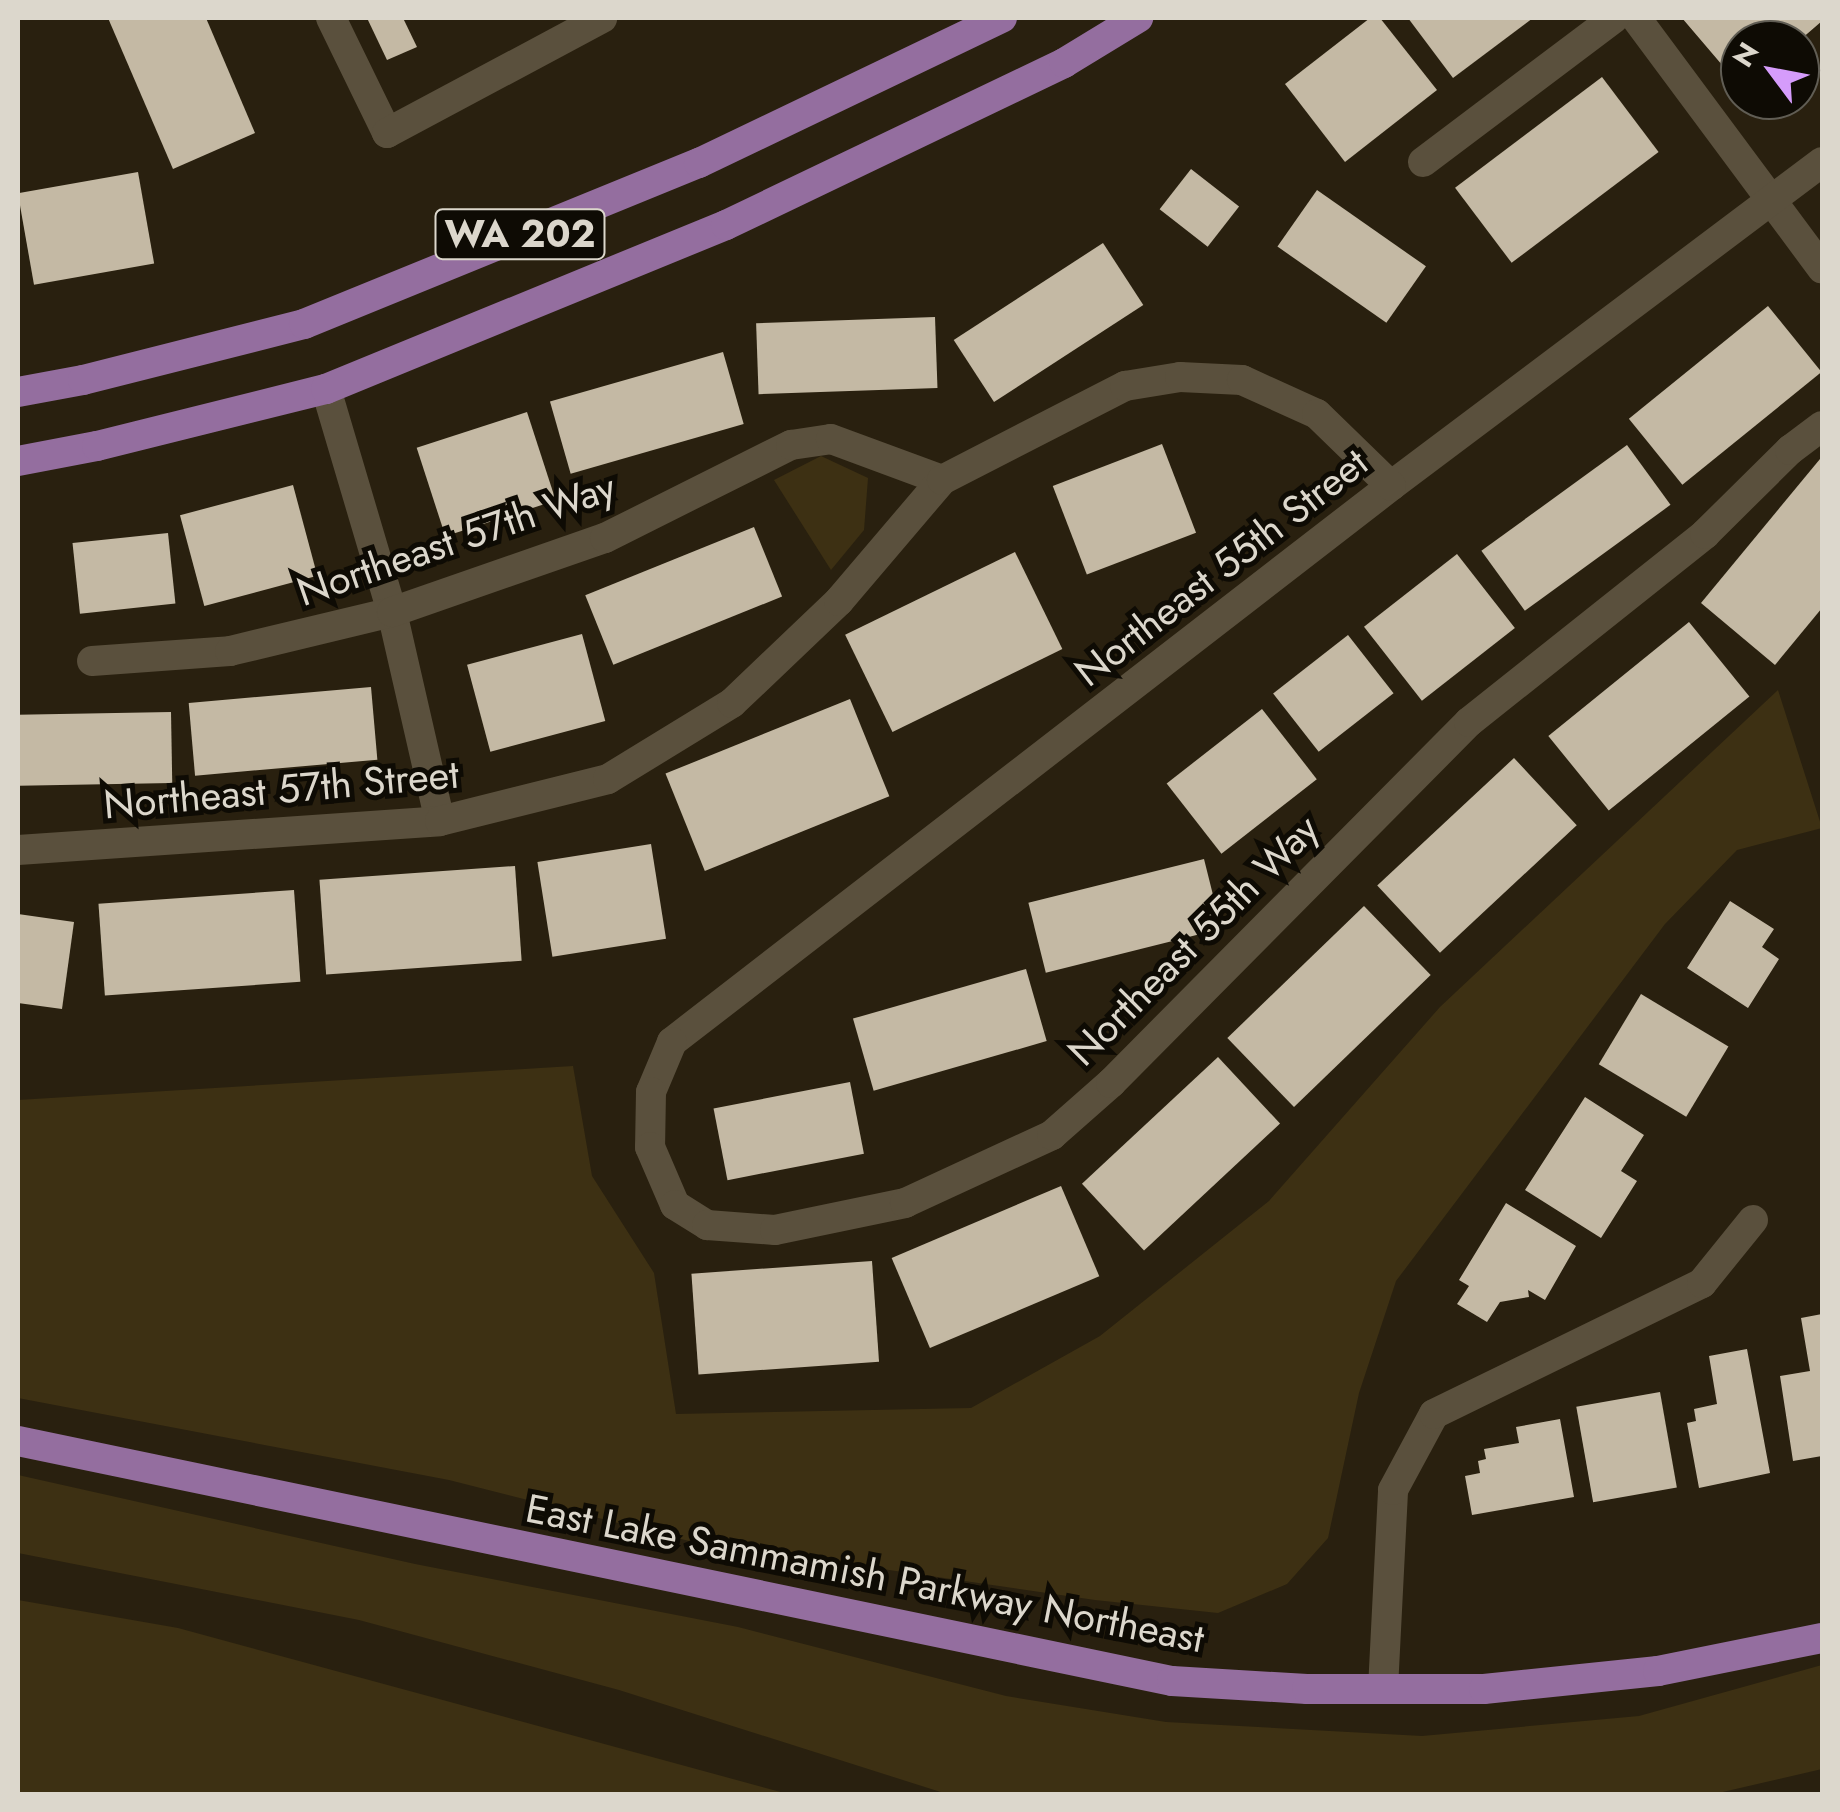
<!DOCTYPE html>
<html>
<head>
<meta charset="utf-8">
<style>
	body { margin:0 }
	#map { position:relative; width:1840px; height:1812px; overflow:hidden; background:#29200f; font-family:Jost,sans-serif }
	div>[style] { position:absolute }
	[style*='--x'] { left:calc(var(--x)*1px); top:calc(var(--y)*1px); width:calc(var(--w)*1px); rotate:calc(var(--a)*1deg) }
	.green>* { inset:0; background:#3d3013 }
	.building>* { inset:0; background:#c4b9a4; transform-origin:0 0 }
	.minor>* { height:30px; margin:-15px; padding:0 15px; transform-origin:15px; border-radius:15px; background:#5a503d }
	.major>* { height:30px; margin:-15px; padding:0 15px; transform-origin:15px; border-radius:15px; background:#946e9f }
	span { translate:-50% -50%; white-space:nowrap; text-align:center; line-height:1.15; -webkit-text-stroke:10px #0e0b04; paint-order:stroke }
	.shield-label span { padding:2px 8px; background:#0e0b04; border:2px solid; border-radius:8px; -webkit-text-stroke-width:0 }
	.shield-label { font-size:38px; color:#dcd7cc; font-weight:700 }
	.street-label { font-size:40px; color:#dcd7cc }
	.frame { position:absolute; inset:0; border:20px solid #dcd7cc; pointer-events:none }
	.north { position:absolute; left:1720px; top:20px; width:100px; height:100px; box-sizing:border-box; background:#0e0b04; border:2px solid #605d54; border-radius:50%; rotate:302deg; font-size:28px; font-weight:700; line-height:40px; text-align:center; color:#dcd7cc }
	.north::after { content:''; display:block; margin:auto; width:35px; height:45px; background:#d59cfb; clip-path:polygon(50% 0,100% 100%,50% 72%,0 100%) }
</style>
</head>
<body>
<div id="map">
	<div class="green">
		<div style="clip-path:polygon(821px 456px,868px 478px,864px 530px,831px 570px,774px 480px)"></div>
		<div style="clip-path:polygon(1778px 690px,1822px 828px,1737px 850px,1665px 924px,1396px 1281px,1359px 1393px,1328px 1538px,1287px 1584px,1218px 1613px,1095px 1600px,689px 1541px,449px 1480px,18px 1398px,18px 1100px,573px 1066px,592px 1176px,654px 1273px,676px 1414px,971px 1408px,1100px 1336px,1269px 1201px,1440px 1007px)"></div>
		<div style="clip-path:polygon(18px 1475px,415px 1564px,738px 1627px,1006px 1696px,1166px 1722px,1422px 1736px,1639px 1716px,1822px 1665px,1822px 1769px,1714px 1794px,947px 1794px,619px 1690px,359px 1620px,18px 1553px)"></div>
		<div style="clip-path:polygon(18px 1600px,178px 1628px,788px 1794px,18px 1794px)"></div>
	</div>
	<div class="building">
		<div style="clip-path:polygon(108px 18px,206px 18px,255px 133px,173px 169px)"></div>
		<div style="clip-path:polygon(367px 18px,403px 18px,417px 47px,387px 60px)"></div>
		<div style="clip-path:polygon(1370px 18px,1380px 18px,1437px 90px,1345px 162px,1285px 84px)"></div>
		<div style="clip-path:polygon(1408px 18px,1533px 18px,1453px 78px)"></div>
		<div style="clip-path:polygon(1682px 18px,1822px 18px,1822px 21px,1800px 40px,1740px 40px,1740px 86px)"></div>
		<div style="left:1602px;top:77px;width:94px;height:184px;rotate:53deg"></div>
		<div style="left:1191px;top:169px;width:61px;height:51px;rotate:38deg"></div>
		<div style="left:138px;top:172px;width:93px;height:122px;rotate:80deg"></div>
		<div style="left:1317px;top:190px;width:133px;height:69px;rotate:35deg"></div>
		<div style="left:1103px;top:243px;width:74px;height:178px;rotate:57deg"></div>
		<div style="left:1768px;top:306px;width:85px;height:179px;rotate:51deg"></div>
		<div style="left:935px;top:317px;width:71px;height:179px;rotate:88deg"></div>
		<div style="left:723px;top:352px;width:75px;height:180px;rotate:74deg"></div>
		<div style="left:527px;top:412px;width:93px;height:116px;rotate:72deg"></div>
		<div style="left:1162px;top:444px;width:95px;height:117px;rotate:69deg"></div>
		<div style="left:1627px;top:445px;width:74px;height:180px;rotate:54deg"></div>
		<div style="clip-path:polygon(1820px 459px,1822px 608px,1775px 665px,1701px 603px)"></div>
		<div style="left:293px;top:485px;width:94px;height:117px;rotate:75deg"></div>
		<div style="left:754px;top:527px;width:75px;height:182px;rotate:68deg"></div>
		<div style="left:168px;top:533px;width:71px;height:96px;rotate:84deg"></div>
		<div style="left:1015px;top:552px;width:108px;height:189px;rotate:64deg"></div>
		<div style="left:1457px;top:554px;width:94px;height:118px;rotate:52deg"></div>
		<div style="left:1689px;top:622px;width:96px;height:181px;rotate:51deg"></div>
		<div style="left:582px;top:634px;width:90px;height:119px;rotate:75deg"></div>
		<div style="left:1348px;top:635px;width:74px;height:95px;rotate:52deg"></div>
		<div style="left:371px;top:687px;width:73px;height:183px;rotate:85deg"></div>
		<div style="left:850px;top:699px;width:105px;height:199px;rotate:68deg"></div>
		<div style="left:1262px;top:709px;width:89px;height:121px;rotate:52deg"></div>
		<div style="left:171px;top:712px;width:71px;height:153px;rotate:89deg"></div>
		<div style="left:1514px;top:758px;width:92px;height:187px;rotate:47deg"></div>
		<div style="left:651px;top:844px;width:96px;height:115px;rotate:81deg"></div>
		<div style="left:1204px;top:859px;width:72px;height:181px;rotate:76deg"></div>
		<div style="left:515px;top:866px;width:95px;height:196px;rotate:86deg"></div>
		<div style="left:294px;top:890px;width:92px;height:196px;rotate:86deg"></div>
		<div style="clip-path:polygon(1730px 901px,1774px 929px,1762px 947px,1779px 959px,1748px 1008px,1687px 968px)"></div>
		<div style="left:1364px;top:906px;width:96px;height:190px;rotate:46deg"></div>
		<div style="clip-path:polygon(18px 914px,74px 922px,62px 1009px,18px 1003px)"></div>
		<div style="left:1026px;top:969px;width:75px;height:180px;rotate:74deg"></div>
		<div style="left:1641px;top:994px;width:102px;height:82px;rotate:31deg"></div>
		<div style="left:1218px;top:1057px;width:91px;height:186px;rotate:47deg"></div>
		<div style="left:850px;top:1082px;width:73px;height:139px;rotate:79deg"></div>
		<div style="clip-path:polygon(1585px 1097px,1644px 1135px,1621px 1171px,1637px 1181px,1601px 1238px,1525px 1190px)"></div>
		<div style="left:1061px;top:1186px;width:98px;height:184px;rotate:67deg"></div>
		<div style="clip-path:polygon(1506px 1203px,1576px 1246px,1545px 1300px,1528px 1290px,1529px 1297px,1500px 1302px,1487px 1322px,1457px 1304px,1469px 1286px,1459px 1280px)"></div>
		<div style="left:872px;top:1261px;width:101px;height:181px;rotate:86deg"></div>
		<div style="clip-path:polygon(1822px 1314px,1822px 1456px,1793px 1461px,1780px 1376px,1810px 1371px,1801px 1318px)"></div>
		<div style="clip-path:polygon(1747px 1349px,1770px 1473px,1699px 1488px,1687px 1423px,1696px 1421px,1694px 1409px,1717px 1404px,1709px 1356px)"></div>
		<div style="left:1660px;top:1392px;width:97px;height:85px;rotate:80deg"></div>
		<div style="clip-path:polygon(1560px 1419px,1574px 1497px,1472px 1515px,1465px 1476px,1480px 1473px,1478px 1461px,1486px 1459px,1484px 1449px,1519px 1443px,1516px 1427px)"></div>
	</div>
	<div class="minor">
		<div style="--x:331;--y:18;--w:128;--a:64"></div>
		<div style="--x:387;--y:133;--w:244;--a:-28.1"></div>
		<div style="--x:1636;--y:18;--w:312;--a:53.4"></div>
		<div style="--x:1423;--y:162;--w:239;--a:-37"></div>
		<div style="--x:1822;--y:162;--w:539;--a:143.07"></div>
		<div style="--x:1391;--y:486;--w:909;--a:142.29"></div>
		<div style="--x:672;--y:1042;--w:54;--a:112.8"></div>
		<div style="--x:651;--y:1092;--w:55;--a:91"></div>
		<div style="--x:650;--y:1147;--w:63;--a:66.7"></div>
		<div style="--x:675;--y:1205;--w:38;--a:32"></div>
		<div style="--x:707;--y:1225;--w:68;--a:4.2"></div>
		<div style="--x:775;--y:1230;--w:133;--a:-11.7"></div>
		<div style="--x:905;--y:1203;--w:162;--a:-24.8"></div>
		<div style="--x:1052;--y:1135;--w:79;--a:-41.4"></div>
		<div style="--x:1111;--y:1083;--w:508;--a:-45.24"></div>
		<div style="--x:1469;--y:722;--w:302;--a:-38.5"></div>
		<div style="--x:1705;--y:534;--w:120;--a:-44.7"></div>
		<div style="--x:1790;--y:450;--w:40;--a:-37"></div>
		<div style="--x:326;--y:389;--w:233;--a:73.5"></div>
		<div style="--x:392;--y:612;--w:214;--a:77.1"></div>
		<div style="--x:92;--y:661;--w:138;--a:-4.1"></div>
		<div style="--x:230;--y:651;--w:167;--a:-13.5"></div>
		<div style="--x:392;--y:612;--w:225;--a:-19.2"></div>
		<div style="--x:605;--y:538;--w:208;--a:-26.6"></div>
		<div style="--x:791;--y:445;--w:40;--a:-8.5"></div>
		<div style="--x:831;--y:439;--w:118;--a:20.3"></div>
		<div style="--x:18;--y:850;--w:423;--a:-3.9"></div>
		<div style="--x:440;--y:821;--w:173;--a:-14"></div>
		<div style="--x:608;--y:779;--w:145;--a:-31.5"></div>
		<div style="--x:732;--y:703;--w:148;--a:-43.6"></div>
		<div style="--x:839;--y:601;--w:159;--a:-49.6"></div>
		<div style="--x:942;--y:480;--w:206;--a:-27.2"></div>
		<div style="--x:1125;--y:386;--w:56;--a:-9.3"></div>
		<div style="--x:1180;--y:377;--w:62;--a:2.8"></div>
		<div style="--x:1242;--y:380;--w:82;--a:24.4"></div>
		<div style="--x:1317;--y:414;--w:103;--a:44.2"></div>
		<div style="--x:1383;--y:1689;--w:199;--a:-87.1"></div>
		<div style="--x:1393;--y:1490;--w:86;--a:-61.7"></div>
		<div style="--x:1434;--y:1414;--w:298;--a:-26"></div>
		<div style="--x:1702;--y:1283;--w:81;--a:-51"></div>
	</div>
	<div class="major">
		<div style="--x:18;--y:392;--w:66;--a:-10.5"></div>
		<div style="--x:83;--y:380;--w:228;--a:-14.2"></div>
		<div style="--x:304;--y:324;--w:427;--a:-22.2"></div>
		<div style="--x:699;--y:163;--w:336;--a:-25.6"></div>
		<div style="--x:18;--y:461;--w:80;--a:-10.8"></div>
		<div style="--x:97;--y:446;--w:236;--a:-14"></div>
		<div style="--x:326;--y:389;--w:432;--a:-22.3"></div>
		<div style="--x:726;--y:225;--w:375;--a:-25.6"></div>
		<div style="--x:1064;--y:63;--w:87;--a:-31.3"></div>
		<div style="--x:18;--y:1441;--w:1179;--a:11.75"></div>
		<div style="--x:1172;--y:1681;--w:135;--a:3.4"></div>
		<div style="--x:1307;--y:1689;--w:177;--a:0"></div>
		<div style="--x:1484;--y:1689;--w:175;--a:-5.9"></div>
		<div style="--x:1658;--y:1671;--w:167;--a:-11.4"></div>
	</div>
	<div class="shield-label">
		<span style="left:520px;top:234px">WA 202</span>
	</div>
	<div class="street-label">
		<span style="left:456px;top:539px;rotate:-19deg">Northeast 57th Way</span>
		<span style="left:1221px;top:567px;rotate:-38deg">Northeast 55th Street</span>
		<span style="left:281px;top:789px;rotate:-5deg">Northeast 57th Street</span>
		<span style="left:1193px;top:940px;rotate:-45deg">Northeast 55th Way</span>
		<span style="left:865px;top:1573px;rotate:11deg">East Lake Sammamish Parkway Northeast</span>
	</div>
	<div class="frame"></div>
	<div class="north">N</div>
</div>
</body>
</html>
